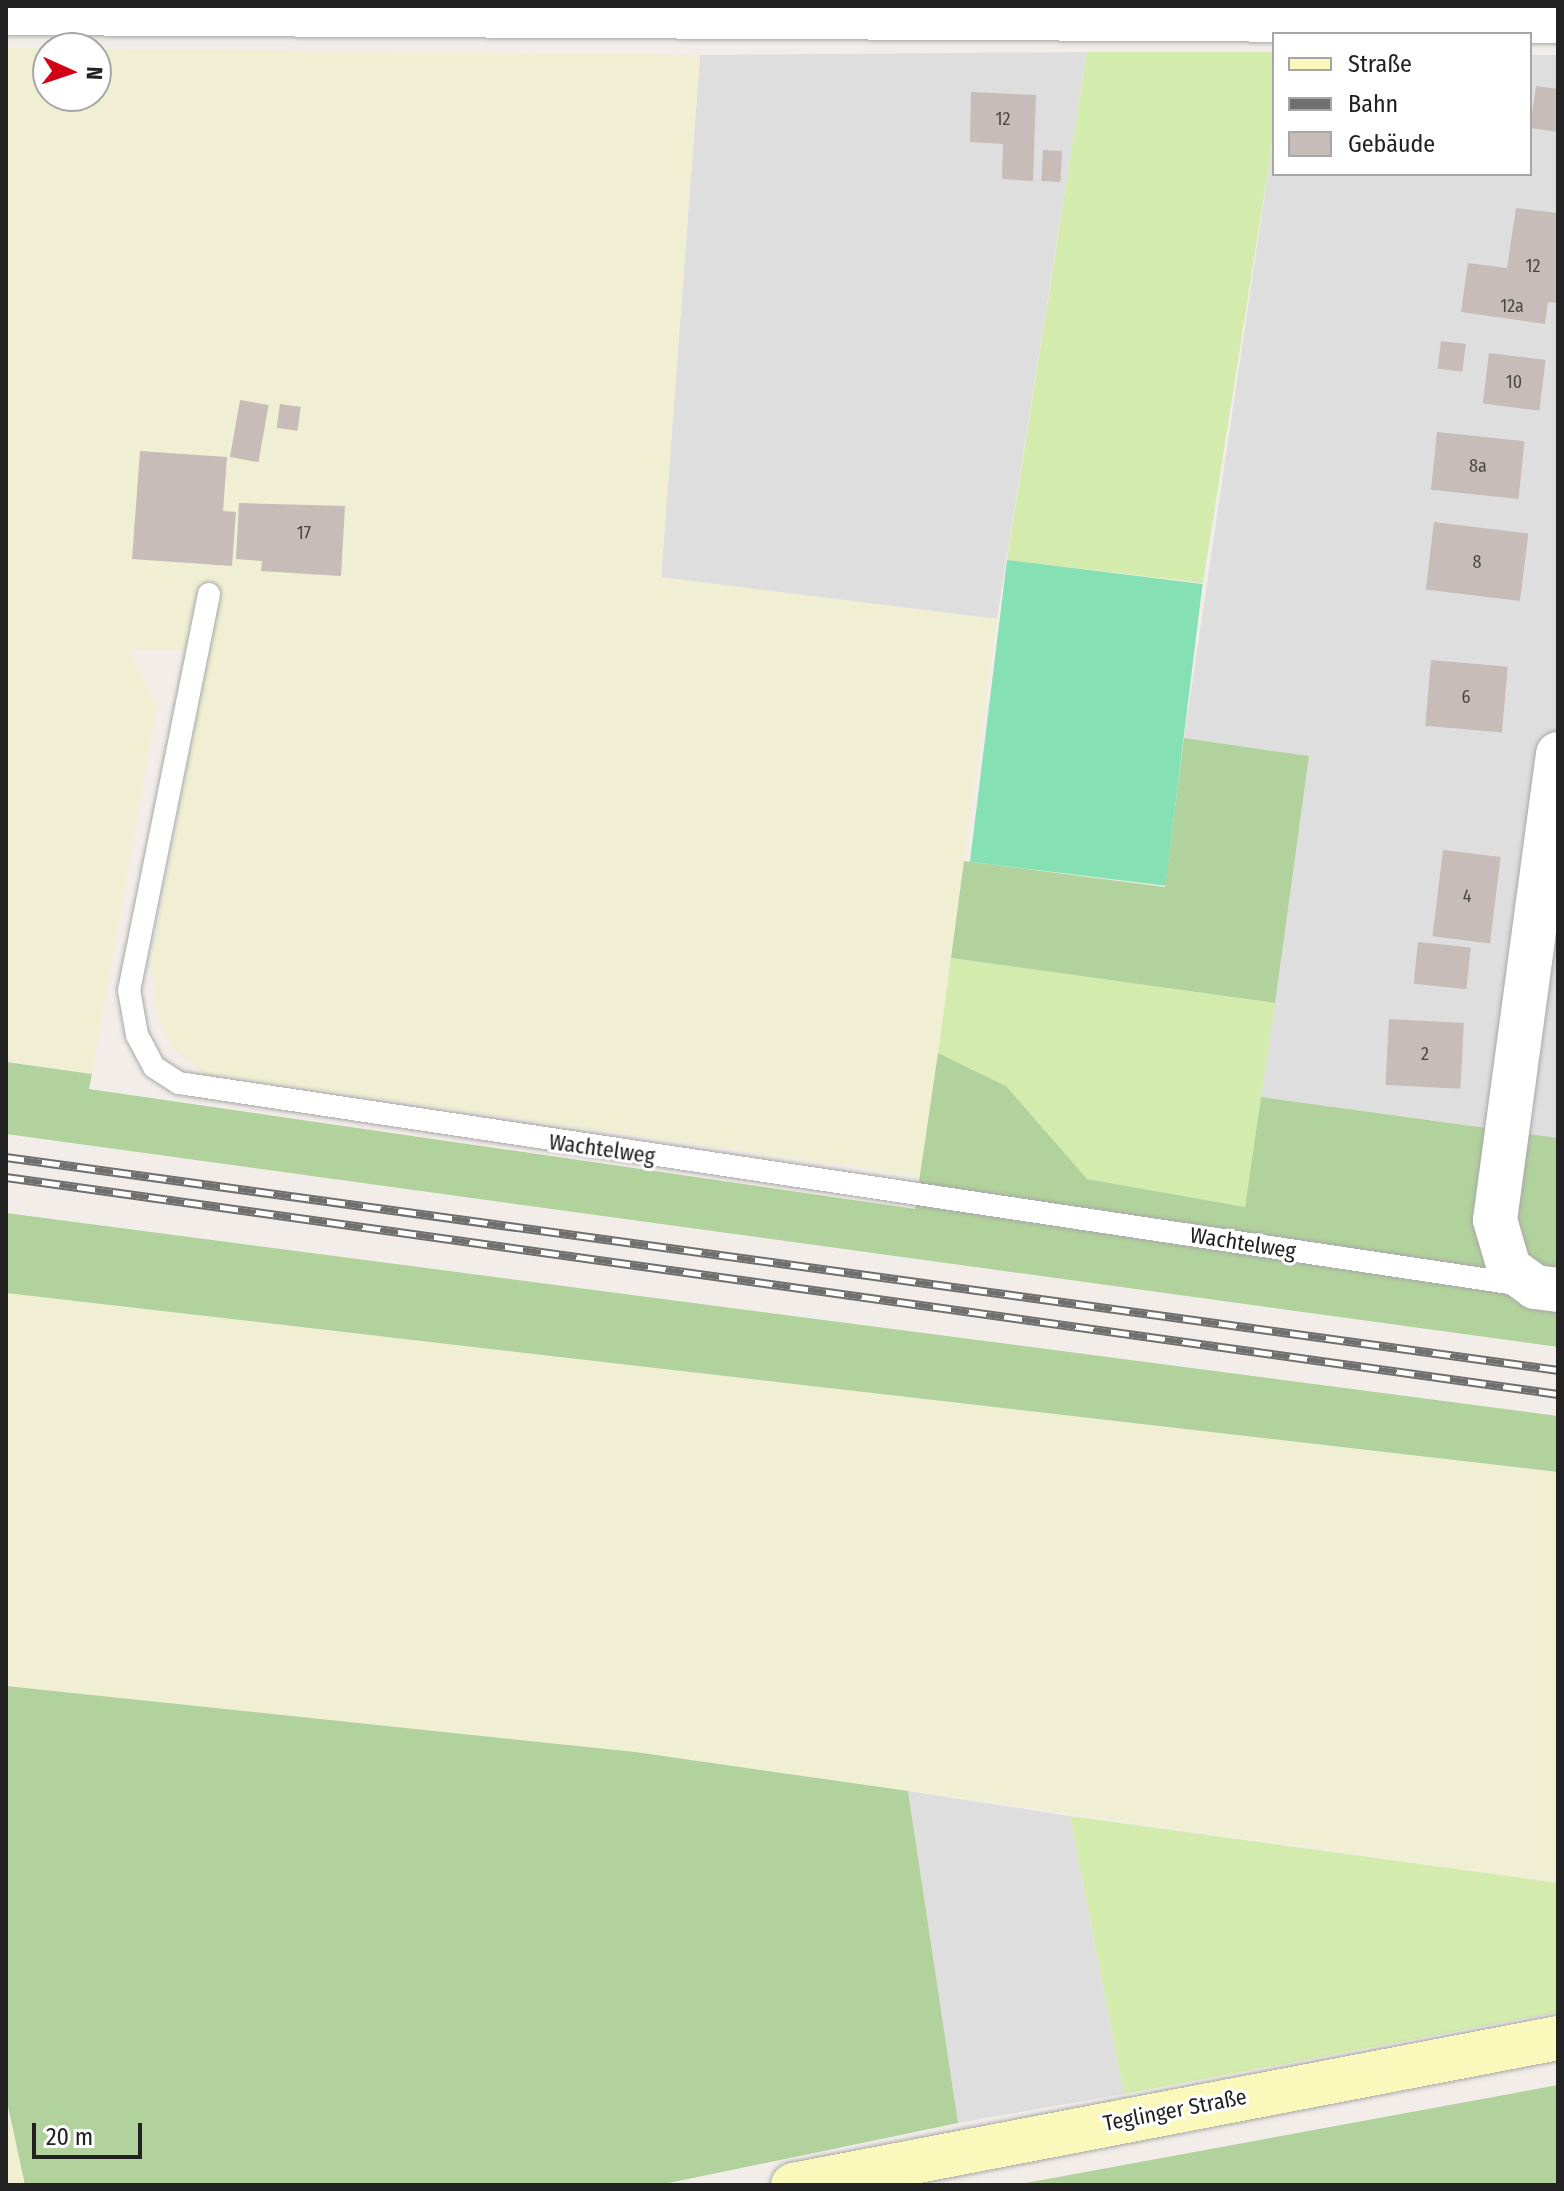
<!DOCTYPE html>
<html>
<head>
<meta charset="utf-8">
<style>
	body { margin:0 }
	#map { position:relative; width:1564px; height:2191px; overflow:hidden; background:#f2ede8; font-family:"Fira Sans Condensed",sans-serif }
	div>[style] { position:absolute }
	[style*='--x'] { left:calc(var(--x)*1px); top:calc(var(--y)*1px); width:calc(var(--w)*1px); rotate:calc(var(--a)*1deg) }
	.residential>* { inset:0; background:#dfdede }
	.farmland>* { inset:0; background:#f0efd3 }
	.grass>* { inset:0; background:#d3ecae }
	.forest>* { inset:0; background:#b1d29c }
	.pitch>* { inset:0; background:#85e1b4; transform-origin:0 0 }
	.building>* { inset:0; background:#c7bcb7; transform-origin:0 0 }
	.roads { filter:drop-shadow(0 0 2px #a8a8a8) drop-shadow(0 0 2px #a8a8a8) }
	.lane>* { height:22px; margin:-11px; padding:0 11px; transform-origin:11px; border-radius:11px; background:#fff }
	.street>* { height:44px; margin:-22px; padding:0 22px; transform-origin:22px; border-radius:22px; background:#fff }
	.secondary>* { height:44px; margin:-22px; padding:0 22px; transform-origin:22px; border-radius:22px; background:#fbf8bc }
	.rail>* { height:9px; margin-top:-4.5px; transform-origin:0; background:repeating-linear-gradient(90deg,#fff 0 18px,#6f6f6f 0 36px); box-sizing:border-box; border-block:2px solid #6f6f6f }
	span { translate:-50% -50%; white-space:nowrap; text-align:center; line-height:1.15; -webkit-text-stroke:6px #fff; paint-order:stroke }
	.number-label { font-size:18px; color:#4a4846 }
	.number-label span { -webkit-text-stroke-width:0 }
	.street-label { font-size:22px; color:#212121 }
	.frame { position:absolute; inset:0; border:8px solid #212121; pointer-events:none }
	.legend { position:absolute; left:1272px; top:32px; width:260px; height:144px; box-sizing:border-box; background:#fff; border:2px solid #a6a6a6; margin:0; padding:10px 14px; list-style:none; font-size:24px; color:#212121 }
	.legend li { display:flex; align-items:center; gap:16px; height:40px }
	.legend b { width:40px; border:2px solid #a6a6a6 }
	.north { position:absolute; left:32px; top:32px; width:80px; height:80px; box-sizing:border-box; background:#fff; border:2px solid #a6a6a6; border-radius:50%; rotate:93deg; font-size:22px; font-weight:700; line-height:32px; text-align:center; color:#212121 }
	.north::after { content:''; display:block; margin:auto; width:28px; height:36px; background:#d30015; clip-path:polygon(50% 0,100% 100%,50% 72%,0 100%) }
	.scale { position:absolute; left:32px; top:2123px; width:110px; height:36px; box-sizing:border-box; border:4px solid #212121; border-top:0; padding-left:10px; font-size:24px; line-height:28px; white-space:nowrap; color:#212121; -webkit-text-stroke:6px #fff; paint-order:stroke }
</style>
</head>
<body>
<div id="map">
	<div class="residential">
		<div style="clip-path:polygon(1087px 52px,997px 619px,661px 578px,700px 55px)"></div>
		<div style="clip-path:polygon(1530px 55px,1558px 55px,1558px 1138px,1261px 1097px,1309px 756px,1184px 738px,1274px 132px,1274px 174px,1530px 174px)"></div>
		<div style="clip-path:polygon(908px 1791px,1070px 1816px,1124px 2094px,958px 2123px)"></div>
	</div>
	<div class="farmland">
		<div style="clip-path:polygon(6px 48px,48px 48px,48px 96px,96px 96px,96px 49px,700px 55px,661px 577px,997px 619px,921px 1176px,204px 1074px,172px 1047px,156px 1012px,151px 963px,208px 651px,129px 649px,157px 705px,92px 1074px,6px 1062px)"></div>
		<div style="clip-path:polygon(6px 1293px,1558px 1472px,1558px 1883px,635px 1752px,6px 1686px)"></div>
		<div style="clip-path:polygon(6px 2097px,25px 2185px,6px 2185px)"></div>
	</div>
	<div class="grass">
		<div style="clip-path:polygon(1087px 52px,1274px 52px,1274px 132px,1203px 583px,1007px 560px)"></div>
		<div style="clip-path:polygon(951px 958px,1275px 1003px,1245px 1207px,1086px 1179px,1006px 1086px,938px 1053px)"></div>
		<div style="clip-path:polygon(1070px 1816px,1558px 1883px,1558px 2012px,1124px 2094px)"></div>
	</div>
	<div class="forest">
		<div style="clip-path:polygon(1184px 738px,1309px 756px,1275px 1003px,951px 958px,964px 861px,1165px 887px)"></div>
		<div style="clip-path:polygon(938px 1053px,1006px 1086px,1087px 1179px,1245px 1207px,1261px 1097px,1558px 1138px,1558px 1347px,6px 1134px,6px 1062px,92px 1074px,89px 1089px,915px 1209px)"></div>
		<div style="clip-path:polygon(6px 1213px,1558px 1416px,1558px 1472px,6px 1293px)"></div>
		<div style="clip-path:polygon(6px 1686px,635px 1752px,908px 1791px,958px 2123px,659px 2185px,25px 2185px,6px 2097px)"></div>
		<div style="clip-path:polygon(1558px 2085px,1558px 2185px,1015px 2185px)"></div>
	</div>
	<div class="pitch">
		<div style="left:1007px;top:560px;width:197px;height:304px;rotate:7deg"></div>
	</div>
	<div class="building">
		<div style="clip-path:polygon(1536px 86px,1558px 89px,1558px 132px,1530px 128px)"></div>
		<div style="clip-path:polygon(971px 92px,1036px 95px,1033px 181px,1002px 179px,1003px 144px,970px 142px)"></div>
		<div style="left:1043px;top:150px;width:19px;height:31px;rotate:3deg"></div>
		<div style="clip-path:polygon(1516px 208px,1558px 213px,1558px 303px,1548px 302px,1545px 324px,1461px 312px,1468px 263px,1507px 268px)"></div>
		<div style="left:1441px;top:341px;width:25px;height:28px;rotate:7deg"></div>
		<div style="left:1489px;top:353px;width:57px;height:51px;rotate:7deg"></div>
		<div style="left:240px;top:400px;width:29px;height:58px;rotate:10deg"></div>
		<div style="left:280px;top:404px;width:21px;height:24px;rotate:8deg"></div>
		<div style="left:1437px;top:432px;width:88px;height:58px;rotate:6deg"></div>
		<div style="clip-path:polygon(140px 451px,227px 457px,223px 511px,236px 512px,232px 566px,132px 559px)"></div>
		<div style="clip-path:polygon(239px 503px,345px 506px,341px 576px,261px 571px,262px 561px,236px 559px)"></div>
		<div style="left:1434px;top:522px;width:95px;height:68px;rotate:7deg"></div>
		<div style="left:1431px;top:660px;width:77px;height:66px;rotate:5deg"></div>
		<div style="left:1443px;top:850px;width:58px;height:87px;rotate:7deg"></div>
		<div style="left:1418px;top:942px;width:53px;height:42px;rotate:6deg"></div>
		<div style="left:1389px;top:1019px;width:75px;height:66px;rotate:3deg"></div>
	</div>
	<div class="roads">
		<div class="lane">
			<div style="--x:209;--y:594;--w:404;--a:101.4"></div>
			<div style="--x:129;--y:990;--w:46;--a:79.9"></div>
			<div style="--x:137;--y:1035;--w:36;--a:62"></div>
			<div style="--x:154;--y:1067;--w:30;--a:33"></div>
			<div style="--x:179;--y:1083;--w:1358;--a:8.55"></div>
		</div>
		<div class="street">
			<div style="--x:6;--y:13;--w:1552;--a:0.3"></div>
			<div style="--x:1558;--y:754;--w:470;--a:97.7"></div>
			<div style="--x:1495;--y:1220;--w:50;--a:73.7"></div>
			<div style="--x:1509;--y:1268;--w:32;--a:36"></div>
			<div style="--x:1535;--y:1287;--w:23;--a:7"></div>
		</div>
		<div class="secondary">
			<div style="--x:793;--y:2185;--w:779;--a:-10.88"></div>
		</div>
	</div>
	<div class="rail">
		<div style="--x:6;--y:1157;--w:1567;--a:7.81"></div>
		<div style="--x:6;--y:1177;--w:1567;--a:7.96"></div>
	</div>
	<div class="number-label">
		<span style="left:1003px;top:119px">12</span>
		<span style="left:1533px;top:266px">12</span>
		<span style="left:1512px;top:306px">12a</span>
		<span style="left:1514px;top:382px">10</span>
		<span style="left:1478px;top:466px">8a</span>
		<span style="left:304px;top:533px">17</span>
		<span style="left:1477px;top:562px">8</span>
		<span style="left:1466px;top:697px">6</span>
		<span style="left:1467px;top:896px">4</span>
		<span style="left:1425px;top:1054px">2</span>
	</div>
	<div class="street-label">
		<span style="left:602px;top:1149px;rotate:8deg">Wachtelweg</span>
		<span style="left:1243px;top:1243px;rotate:9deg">Wachtelweg</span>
		<span style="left:1175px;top:2110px;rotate:-11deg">Teglinger Straße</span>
	</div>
	<div class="frame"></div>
	<ul class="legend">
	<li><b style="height:10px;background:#fbf8bc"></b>Straße</li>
	<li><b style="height:10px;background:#6f6f6f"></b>Bahn</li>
	<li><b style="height:22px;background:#c7bcb7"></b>Gebäude</li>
	</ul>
	<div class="north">N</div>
	<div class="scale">20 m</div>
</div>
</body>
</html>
